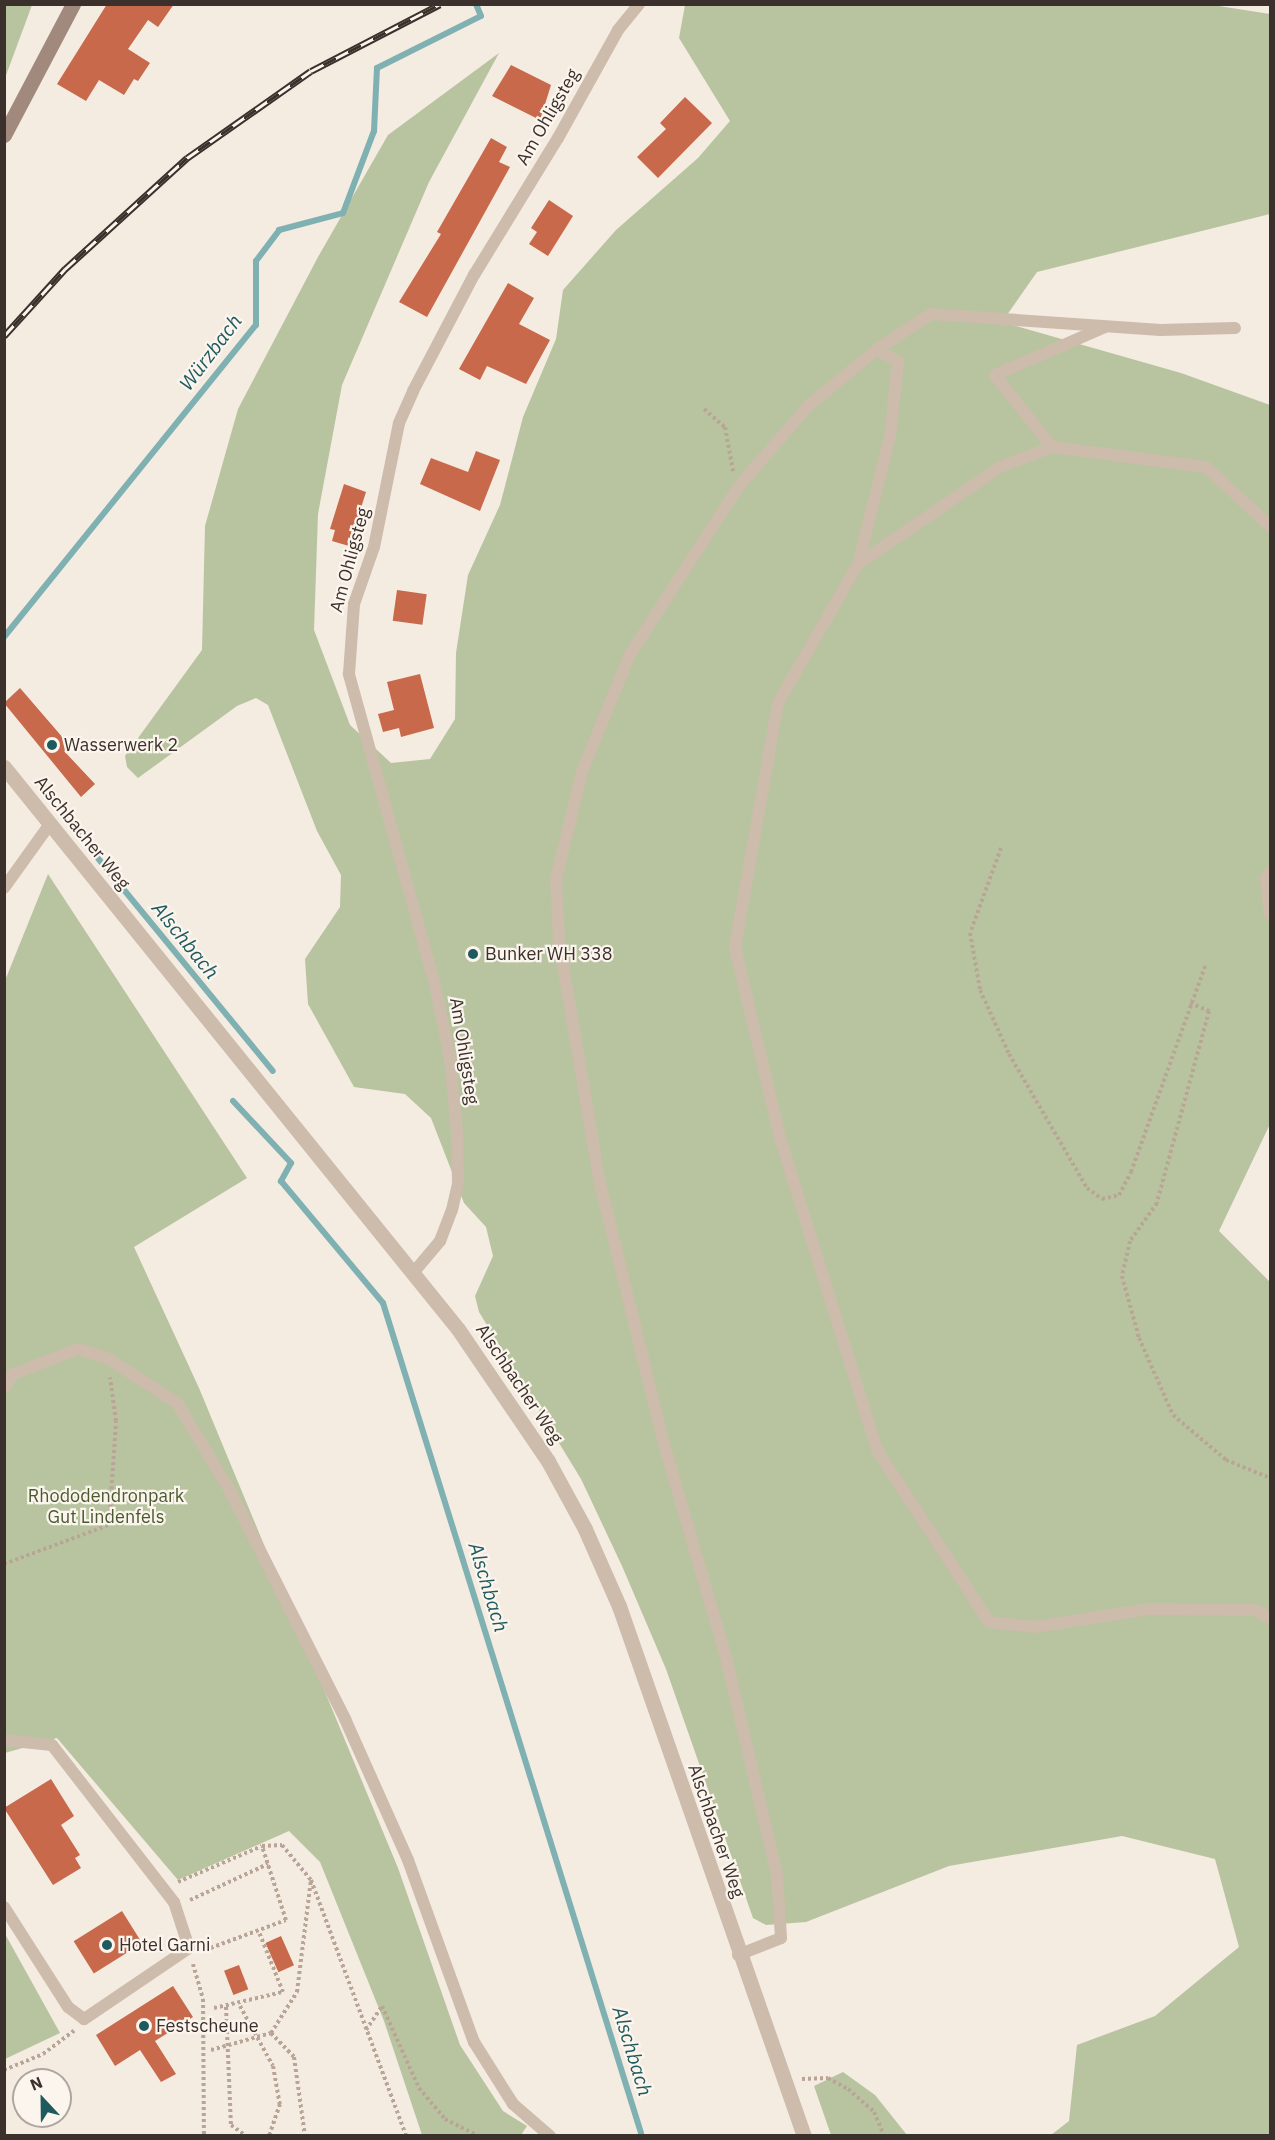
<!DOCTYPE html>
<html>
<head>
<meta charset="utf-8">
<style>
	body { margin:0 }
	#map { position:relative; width:1275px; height:2140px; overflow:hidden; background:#f4ebe1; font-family:"IBM Plex Sans",sans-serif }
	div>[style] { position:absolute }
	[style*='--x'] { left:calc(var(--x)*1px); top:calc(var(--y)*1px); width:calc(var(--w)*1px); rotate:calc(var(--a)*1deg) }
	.green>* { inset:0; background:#b8c4a0 }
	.stream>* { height:6px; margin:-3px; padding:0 3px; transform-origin:3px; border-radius:3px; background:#7fb0b2 }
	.building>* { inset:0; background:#c8694b; transform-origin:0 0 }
	.path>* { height:4px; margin-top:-2px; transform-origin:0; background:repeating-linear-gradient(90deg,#b9a596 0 3px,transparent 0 6px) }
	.service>* { height:12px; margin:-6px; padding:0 6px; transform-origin:6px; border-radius:6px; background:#cdbbac }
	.tertiary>* { height:15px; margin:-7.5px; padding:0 7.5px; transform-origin:7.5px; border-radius:7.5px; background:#cdbbac }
	.secondary>* { height:15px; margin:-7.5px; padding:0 7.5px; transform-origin:7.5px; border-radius:7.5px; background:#a18a7d }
	.rail>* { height:7px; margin-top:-3.5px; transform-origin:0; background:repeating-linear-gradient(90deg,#fbf5ee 0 14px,#3b302b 0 28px); box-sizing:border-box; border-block:2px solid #3b302b }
	.dots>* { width:16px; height:16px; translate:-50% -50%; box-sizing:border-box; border:3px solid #fbf5ee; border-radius:50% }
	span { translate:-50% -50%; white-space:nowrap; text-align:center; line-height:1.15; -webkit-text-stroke:4.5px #fbf5ee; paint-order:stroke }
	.street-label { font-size:18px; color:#3b302b }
	.poi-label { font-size:18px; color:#3b302b }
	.left { translate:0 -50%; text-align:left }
	.park-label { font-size:18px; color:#4a5a2e }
	.water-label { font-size:20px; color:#1f5a5e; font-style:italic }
	.frame { position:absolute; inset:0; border:6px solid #3b302b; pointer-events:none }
	.north { position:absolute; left:12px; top:2068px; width:60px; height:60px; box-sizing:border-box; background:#fbf5ee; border:2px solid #aea6a0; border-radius:50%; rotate:338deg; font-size:16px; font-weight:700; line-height:24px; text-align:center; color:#3b302b }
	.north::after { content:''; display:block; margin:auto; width:21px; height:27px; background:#1f5a5e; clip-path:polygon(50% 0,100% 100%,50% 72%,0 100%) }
</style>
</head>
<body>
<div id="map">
	<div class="green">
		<div style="clip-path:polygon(5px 4px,32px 5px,5px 78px,4px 5px)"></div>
		<div style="clip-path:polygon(1206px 4px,1270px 14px,1270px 214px,1037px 272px,1002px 322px,1181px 373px,1270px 405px,1270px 1124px,1219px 1231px,1270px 1282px,1270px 2135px,1051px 2135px,1069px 2121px,1077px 2045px,1155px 2016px,1239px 1947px,1215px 1859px,1122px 1836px,949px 1866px,806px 1922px,766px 1925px,753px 1918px,666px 1669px,622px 1566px,581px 1479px,479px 1312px,475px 1296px,493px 1256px,486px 1227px,464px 1203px,431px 1118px,405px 1094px,354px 1087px,308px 1004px,305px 959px,340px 907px,341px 875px,317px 831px,268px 705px,256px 698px,237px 706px,138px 778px,127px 767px,125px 756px,202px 650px,205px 526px,238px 409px,318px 257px,388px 135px,499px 53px,429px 182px,342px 385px,318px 514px,314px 630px,350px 725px,391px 763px,430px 759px,455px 719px,456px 653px,468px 575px,500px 505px,523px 417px,556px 339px,563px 290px,616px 230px,698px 158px,730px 121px,679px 38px,685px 5px)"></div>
		<div style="clip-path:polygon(48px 874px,247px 1178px,134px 1247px,199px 1388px,398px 1868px,460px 2045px,503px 2111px,527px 2126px,521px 2135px,422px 2135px,384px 2021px,320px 1862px,289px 1831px,178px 1880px,57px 1738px,5px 1753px,4px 983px)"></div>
		<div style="clip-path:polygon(4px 1932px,60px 2033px,5px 2059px,4px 2059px)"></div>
		<div style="clip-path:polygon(843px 2072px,875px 2095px,907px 2135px,831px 2135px,814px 2086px)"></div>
	</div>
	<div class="stream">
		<div style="--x:4;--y:637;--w:401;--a:-51.1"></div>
		<div style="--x:256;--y:325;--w:64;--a:-90"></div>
		<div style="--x:256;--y:261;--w:39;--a:-53"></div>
		<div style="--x:279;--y:230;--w:66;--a:-14.9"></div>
		<div style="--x:343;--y:213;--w:88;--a:-69.3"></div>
		<div style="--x:374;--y:131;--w:63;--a:-87.3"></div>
		<div style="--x:377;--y:68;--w:116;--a:-26.6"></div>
		<div style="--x:481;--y:16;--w:13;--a:-113"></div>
		<div style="--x:74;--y:829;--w:313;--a:50.6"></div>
		<div style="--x:233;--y:1101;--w:85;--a:46.9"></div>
		<div style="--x:291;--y:1163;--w:21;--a:119"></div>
		<div style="--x:281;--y:1181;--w:159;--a:50.1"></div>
		<div style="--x:383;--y:1303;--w:869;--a:72.73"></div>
	</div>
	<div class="building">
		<div style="clip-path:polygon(107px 4px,174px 4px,158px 27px,148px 20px,128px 49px,150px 63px,138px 81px,134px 79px,124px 95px,99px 80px,86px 101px,57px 84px)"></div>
		<div style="clip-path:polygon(511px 65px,551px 85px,540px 120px,492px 96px)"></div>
		<div style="clip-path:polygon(685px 97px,712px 123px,658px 178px,637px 157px,666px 129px,660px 123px)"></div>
		<div style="clip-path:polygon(491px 138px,507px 147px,499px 162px,510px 167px,427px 317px,399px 302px,441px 234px,437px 232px)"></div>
		<div style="clip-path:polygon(549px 200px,573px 216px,548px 256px,529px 244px,537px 232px,531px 228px)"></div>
		<div style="clip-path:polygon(508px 283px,534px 298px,519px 324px,550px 340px,526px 384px,487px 366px,480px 380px,459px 369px)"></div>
		<div style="clip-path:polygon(476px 451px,500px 460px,480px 511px,420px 484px,431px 458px,468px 472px)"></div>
		<div style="clip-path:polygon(344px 484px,366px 492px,349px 546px,332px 541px,335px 530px,330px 529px)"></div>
		<div style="left:397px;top:590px;width:30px;height:31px;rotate:8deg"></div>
		<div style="clip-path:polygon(420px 674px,434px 728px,401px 737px,399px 728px,383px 732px,378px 714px,394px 710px,387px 682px)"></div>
		<div style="clip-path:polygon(20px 688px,70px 746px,64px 751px,95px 784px,81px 797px,4px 703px)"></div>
		<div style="clip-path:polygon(51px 1779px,74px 1816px,61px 1825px,80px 1855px,75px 1858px,81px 1868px,53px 1885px,4px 1808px)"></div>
		<div style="left:122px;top:1911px;width:38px;height:57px;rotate:58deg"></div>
		<div style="left:281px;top:1936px;width:32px;height:17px;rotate:66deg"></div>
		<div style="left:239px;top:1965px;width:26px;height:16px;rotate:69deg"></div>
		<div style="clip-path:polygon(173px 1986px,193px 2017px,155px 2041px,176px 2074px,161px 2082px,140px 2050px,115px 2066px,96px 2035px)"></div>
	</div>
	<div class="path">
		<div style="--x:704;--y:409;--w:28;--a:41"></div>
		<div style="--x:725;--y:427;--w:45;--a:79.7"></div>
		<div style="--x:1001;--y:848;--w:90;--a:110"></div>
		<div style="--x:970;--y:933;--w:58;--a:80"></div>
		<div style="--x:980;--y:990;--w:70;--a:65.6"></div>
		<div style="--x:1009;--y:1054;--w:155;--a:59.8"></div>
		<div style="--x:1087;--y:1188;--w:19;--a:36"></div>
		<div style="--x:1102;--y:1199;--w:17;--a:-13"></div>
		<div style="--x:1119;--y:1195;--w:26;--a:-62"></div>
		<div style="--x:1131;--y:1172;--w:219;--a:-70.2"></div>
		<div style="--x:1190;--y:1003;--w:21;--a:23"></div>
		<div style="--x:1209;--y:1011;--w:199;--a:105.2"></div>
		<div style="--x:1157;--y:1203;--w:47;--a:125.4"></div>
		<div style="--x:1130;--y:1241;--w:36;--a:103"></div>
		<div style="--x:1122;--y:1276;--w:64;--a:74.7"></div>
		<div style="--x:1139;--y:1338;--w:84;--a:66.2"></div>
		<div style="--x:1173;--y:1415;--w:70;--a:40.3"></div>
		<div style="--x:1226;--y:1460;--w:48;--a:22.2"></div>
		<div style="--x:4;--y:1564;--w:112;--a:-20.4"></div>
		<div style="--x:109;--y:1525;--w:104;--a:-86.1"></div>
		<div style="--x:116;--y:1421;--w:44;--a:-97.8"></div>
		<div style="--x:178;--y:1882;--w:91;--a:-23.2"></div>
		<div style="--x:262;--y:1846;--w:20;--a:-3"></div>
		<div style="--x:282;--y:1845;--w:45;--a:50.4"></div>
		<div style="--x:311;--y:1880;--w:273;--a:69.6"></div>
		<div style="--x:190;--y:1900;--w:86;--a:-24.8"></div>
		<div style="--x:205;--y:1950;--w:86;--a:-20.3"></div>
		<div style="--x:286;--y:1920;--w:78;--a:-108"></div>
		<div style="--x:193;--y:1964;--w:36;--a:74"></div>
		<div style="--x:203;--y:1999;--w:137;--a:89.6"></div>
		<div style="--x:240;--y:2006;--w:68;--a:61.2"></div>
		<div style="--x:273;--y:2066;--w:39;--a:80"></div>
		<div style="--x:280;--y:2104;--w:34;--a:109"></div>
		<div style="--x:226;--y:2007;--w:118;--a:87.6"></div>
		<div style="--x:231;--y:2125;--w:19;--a:36"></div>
		<div style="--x:214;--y:2008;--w:71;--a:-13.1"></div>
		<div style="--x:283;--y:1992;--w:65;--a:-111.8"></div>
		<div style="--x:366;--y:2030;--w:29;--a:-56"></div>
		<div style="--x:382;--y:2006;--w:90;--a:65.7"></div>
		<div style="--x:419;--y:2088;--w:40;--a:50"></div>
		<div style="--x:445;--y:2119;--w:38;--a:27"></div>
		<div style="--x:271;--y:2033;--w:49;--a:-57.6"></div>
		<div style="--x:297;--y:1992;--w:113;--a:-82.9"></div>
		<div style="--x:211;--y:2050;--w:62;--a:-15.8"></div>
		<div style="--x:271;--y:2033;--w:33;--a:46"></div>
		<div style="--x:294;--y:2057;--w:80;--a:82.1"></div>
		<div style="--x:4;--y:2070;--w:42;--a:-22.3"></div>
		<div style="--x:43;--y:2054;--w:39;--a:-37"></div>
		<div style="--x:802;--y:2079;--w:26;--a:-2"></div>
		<div style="--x:828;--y:2078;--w:23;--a:29"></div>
		<div style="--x:848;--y:2089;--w:35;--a:41"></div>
		<div style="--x:874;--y:2112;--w:26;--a:67"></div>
	</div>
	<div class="service">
		<div style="--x:876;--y:350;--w:66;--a:-33.2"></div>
		<div style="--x:931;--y:314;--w:230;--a:4"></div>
		<div style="--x:1160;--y:330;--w:75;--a:-1.5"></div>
		<div style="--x:1052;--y:447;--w:92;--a:-128.4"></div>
		<div style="--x:995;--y:375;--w:120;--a:-23.6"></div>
		<div style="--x:858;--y:564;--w:160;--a:119.9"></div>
		<div style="--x:778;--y:703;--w:248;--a:100"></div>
		<div style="--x:735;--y:947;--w:196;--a:76.7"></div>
		<div style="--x:780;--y:1138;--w:327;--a:72.7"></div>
		<div style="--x:877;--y:1450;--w:205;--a:56.9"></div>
		<div style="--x:989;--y:1622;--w:45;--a:6.3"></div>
		<div style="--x:1034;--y:1627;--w:116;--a:-8.9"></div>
		<div style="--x:1149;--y:1609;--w:107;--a:0.5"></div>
		<div style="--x:1256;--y:1610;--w:16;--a:30"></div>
		<div style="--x:1270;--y:872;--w:7;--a:124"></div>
		<div style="--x:1266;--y:878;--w:36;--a:84"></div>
		<div style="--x:4;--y:888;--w:79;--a:-54.3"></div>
		<div style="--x:413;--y:1273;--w:42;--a:-49.8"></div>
		<div style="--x:440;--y:1241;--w:33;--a:-69"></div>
		<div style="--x:452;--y:1210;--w:28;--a:-77"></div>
		<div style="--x:458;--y:1183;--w:51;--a:-91.1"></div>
		<div style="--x:457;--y:1132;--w:74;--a:-95.4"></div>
		<div style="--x:450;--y:1058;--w:79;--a:-101.7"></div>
		<div style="--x:434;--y:981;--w:319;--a:-105.5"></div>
		<div style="--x:349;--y:674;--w:70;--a:-85.9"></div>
		<div style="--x:354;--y:604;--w:60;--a:-70.7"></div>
		<div style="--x:374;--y:547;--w:126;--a:-78.6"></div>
		<div style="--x:399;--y:423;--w:35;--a:-66"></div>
		<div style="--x:413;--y:391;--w:131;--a:-62.3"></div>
		<div style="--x:474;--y:275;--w:161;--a:-58.5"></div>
		<div style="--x:558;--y:138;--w:124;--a:-60.9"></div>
		<div style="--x:618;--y:30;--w:33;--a:-51"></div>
		<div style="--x:4;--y:1388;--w:17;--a:-57"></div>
		<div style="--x:13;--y:1374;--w:70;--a:-21"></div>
		<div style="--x:78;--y:1349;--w:30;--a:17"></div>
		<div style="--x:107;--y:1358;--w:83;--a:32.7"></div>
		<div style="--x:177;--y:1403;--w:100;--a:58.8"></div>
		<div style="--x:229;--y:1489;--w:258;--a:63.2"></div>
		<div style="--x:345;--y:1719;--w:154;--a:65.9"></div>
		<div style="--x:408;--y:1860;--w:194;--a:70.1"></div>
		<div style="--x:474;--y:2042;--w:73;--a:57.8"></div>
		<div style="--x:513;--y:2104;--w:49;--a:40.9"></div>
		<div style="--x:4;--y:1740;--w:48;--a:5.9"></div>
		<div style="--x:52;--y:1745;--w:199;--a:52.2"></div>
		<div style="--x:174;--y:1902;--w:48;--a:71.9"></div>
		<div style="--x:189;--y:1948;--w:127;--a:145.9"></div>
		<div style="--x:84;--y:2019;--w:20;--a:-143"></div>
		<div style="--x:68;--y:2007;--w:119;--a:-122.6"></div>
		<div style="--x:738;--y:1955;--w:46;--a:-21.6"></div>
		<div style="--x:781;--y:1938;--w:63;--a:-93.6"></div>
		<div style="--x:777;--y:1875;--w:227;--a:-103.2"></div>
		<div style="--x:725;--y:1654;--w:219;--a:-106.2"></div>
		<div style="--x:664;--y:1444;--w:268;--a:-103.8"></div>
		<div style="--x:600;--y:1184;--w:246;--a:-99.6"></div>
		<div style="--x:559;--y:941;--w:62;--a:-92.8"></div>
		<div style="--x:556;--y:879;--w:110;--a:-76.3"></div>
		<div style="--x:582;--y:772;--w:125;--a:-67.9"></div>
		<div style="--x:629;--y:656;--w:202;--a:-57.1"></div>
		<div style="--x:739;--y:486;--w:106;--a:-49.2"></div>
		<div style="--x:808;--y:406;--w:88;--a:-39.5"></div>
		<div style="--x:876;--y:350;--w:25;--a:27"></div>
		<div style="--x:898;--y:361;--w:76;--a:96"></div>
		<div style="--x:890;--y:437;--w:131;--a:104.1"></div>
		<div style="--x:858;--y:564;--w:172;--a:-34.3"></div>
		<div style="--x:1000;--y:467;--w:56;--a:-21"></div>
		<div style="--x:1052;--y:447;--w:155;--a:7.4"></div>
		<div style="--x:1206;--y:467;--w:87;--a:42.7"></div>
	</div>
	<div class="tertiary">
		<div style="--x:4;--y:767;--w:722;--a:51.07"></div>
		<div style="--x:458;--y:1329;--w:160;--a:55.7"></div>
		<div style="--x:548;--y:1461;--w:77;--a:61.4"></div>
		<div style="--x:585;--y:1529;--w:84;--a:66.2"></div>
		<div style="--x:619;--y:1606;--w:561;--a:70.76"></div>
	</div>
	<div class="secondary">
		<div style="--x:4;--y:135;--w:148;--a:-62.2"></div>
	</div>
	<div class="rail">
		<div style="--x:4;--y:336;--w:91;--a:-47.7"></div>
		<div style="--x:65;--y:269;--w:165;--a:-42.3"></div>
		<div style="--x:187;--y:158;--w:151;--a:-35.1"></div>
		<div style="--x:311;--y:71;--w:145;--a:-27.4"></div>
	</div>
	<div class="dots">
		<div style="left:52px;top:745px;background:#1f5a5e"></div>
		<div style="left:473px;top:954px;background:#1f5a5e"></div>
		<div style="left:107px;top:1945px;background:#1f5a5e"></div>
		<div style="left:144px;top:2026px;background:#1f5a5e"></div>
	</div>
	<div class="street-label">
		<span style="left:548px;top:117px;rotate:-60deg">Am Ohligsteg</span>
		<span style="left:350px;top:560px;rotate:-75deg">Am Ohligsteg</span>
		<span style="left:82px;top:833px;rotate:51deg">Alschbacher Weg</span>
		<span style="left:464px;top:1051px;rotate:81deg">Am Ohligsteg</span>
		<span style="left:519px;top:1384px;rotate:56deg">Alschbacher Weg</span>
		<span style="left:716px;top:1831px;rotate:71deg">Alschbacher Weg</span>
	</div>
	<div class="poi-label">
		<span class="left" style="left:64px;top:745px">Wasserwerk 2</span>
		<span class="left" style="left:485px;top:954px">Bunker WH 338</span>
		<span class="left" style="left:119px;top:1945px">Hotel Garni</span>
		<span class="left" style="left:156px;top:2026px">Festscheune</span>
	</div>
	<div class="park-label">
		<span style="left:106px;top:1507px">Rhododendronpark<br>Gut Lindenfels</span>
	</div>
	<div class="water-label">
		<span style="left:210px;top:352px;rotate:-53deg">Würzbach</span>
		<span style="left:186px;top:940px;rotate:51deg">Alschbach</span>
		<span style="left:489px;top:1587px;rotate:73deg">Alschbach</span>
		<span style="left:633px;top:2051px;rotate:73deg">Alschbach</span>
	</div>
	<div class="frame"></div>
	<div class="north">N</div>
</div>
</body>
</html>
